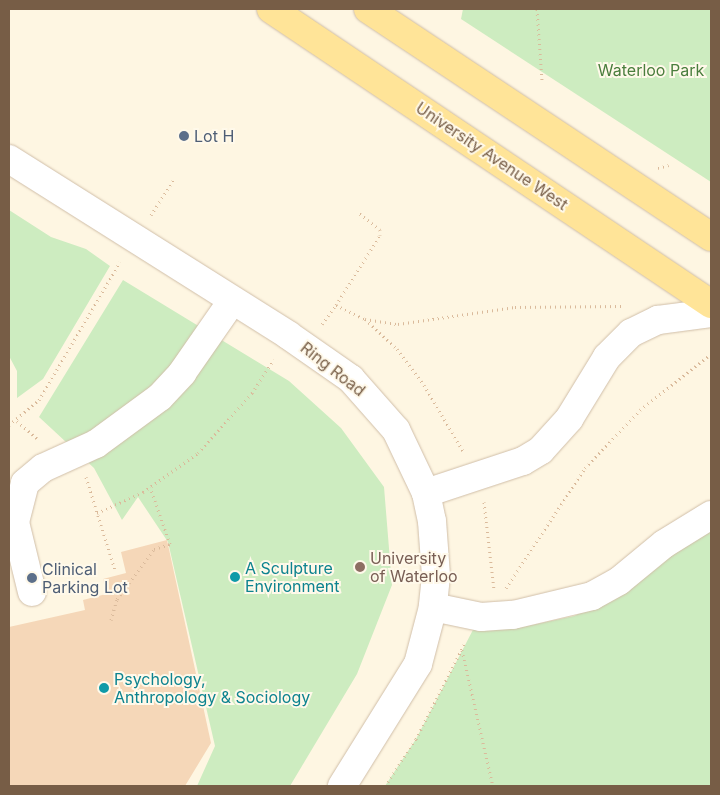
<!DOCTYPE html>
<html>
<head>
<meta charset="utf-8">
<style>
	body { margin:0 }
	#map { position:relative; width:720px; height:795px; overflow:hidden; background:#fef6e2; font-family:Inter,sans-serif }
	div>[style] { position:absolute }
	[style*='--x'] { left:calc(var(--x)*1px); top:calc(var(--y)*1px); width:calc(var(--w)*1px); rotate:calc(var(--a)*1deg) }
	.green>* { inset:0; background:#cdecc0 }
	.building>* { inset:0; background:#f5d7b8 }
	.path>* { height:3px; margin-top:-1.5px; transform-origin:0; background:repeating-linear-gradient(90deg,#daba9b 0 1px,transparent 0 5px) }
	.roads { filter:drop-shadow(0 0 1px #d0bea8) drop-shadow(0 0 1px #d0bea8) }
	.minor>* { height:28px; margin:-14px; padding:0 14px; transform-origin:14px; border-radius:14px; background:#fff }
	.major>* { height:28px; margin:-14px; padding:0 14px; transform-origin:14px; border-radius:14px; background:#ffe498 }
	.dots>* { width:14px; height:14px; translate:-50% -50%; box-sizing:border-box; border:2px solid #fff9ea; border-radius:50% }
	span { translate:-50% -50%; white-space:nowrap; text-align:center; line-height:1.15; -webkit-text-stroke:4px #fff9ea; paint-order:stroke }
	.park-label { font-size:16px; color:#4a7e3d }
	.service-label { font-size:16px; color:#4e5e75 }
	.left { translate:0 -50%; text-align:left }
	.street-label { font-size:16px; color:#775d46 }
	.education-label { font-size:16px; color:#785e54 }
	.culture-label { font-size:16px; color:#0d838f }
	.frame { position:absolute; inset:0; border:10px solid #775d46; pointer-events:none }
</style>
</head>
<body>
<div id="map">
	<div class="green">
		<div style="clip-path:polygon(463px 9px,711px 9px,711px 182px,461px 19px)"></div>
		<div style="clip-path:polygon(9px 210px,51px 237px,86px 249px,110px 266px,43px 379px,17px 398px,17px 371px,9px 356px)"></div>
		<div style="clip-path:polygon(123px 280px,289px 381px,341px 428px,384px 487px,392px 585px,357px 674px,290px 786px,197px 786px,215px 746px,168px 542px,138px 497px,122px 520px,94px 468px,39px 417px)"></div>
		<div style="clip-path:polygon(711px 528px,711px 786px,385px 786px,416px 739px,475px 626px,513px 629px,574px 616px,625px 591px,686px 541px)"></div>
	</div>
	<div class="building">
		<div style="clip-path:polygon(167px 540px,211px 743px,185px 786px,9px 786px,9px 627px,85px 610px,83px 600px,106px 594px,103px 579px,126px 573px,121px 552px)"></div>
	</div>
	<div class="path">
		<div style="--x:537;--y:9;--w:72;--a:86"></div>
		<div style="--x:658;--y:168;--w:11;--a:-15"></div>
		<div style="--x:151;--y:215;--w:43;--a:-57.4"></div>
		<div style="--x:336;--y:305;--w:83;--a:-57.8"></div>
		<div style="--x:380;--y:235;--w:5;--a:-90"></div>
		<div style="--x:380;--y:230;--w:28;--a:-141"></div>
		<div style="--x:365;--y:319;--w:33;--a:9"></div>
		<div style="--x:398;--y:324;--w:118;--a:-8.3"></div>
		<div style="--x:515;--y:307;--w:107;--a:-0.5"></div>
		<div style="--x:322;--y:324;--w:24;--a:-54"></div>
		<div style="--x:336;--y:305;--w:32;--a:26"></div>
		<div style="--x:365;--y:319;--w:44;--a:43.2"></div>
		<div style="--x:397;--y:349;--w:45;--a:53.1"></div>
		<div style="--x:424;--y:385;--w:77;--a:59.4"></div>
		<div style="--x:17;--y:421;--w:28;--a:41"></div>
		<div style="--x:9;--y:425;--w:39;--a:-40"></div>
		<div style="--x:39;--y:400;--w:160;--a:-59.6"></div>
		<div style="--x:86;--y:477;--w:97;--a:72.7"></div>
		<div style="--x:484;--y:502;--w:89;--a:83.5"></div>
		<div style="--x:97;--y:513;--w:51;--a:-24.5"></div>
		<div style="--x:143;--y:492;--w:67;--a:-35.3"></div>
		<div style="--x:198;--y:453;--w:81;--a:-48"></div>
		<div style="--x:252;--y:393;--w:40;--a:-57.1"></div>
		<div style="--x:506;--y:588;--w:144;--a:-56.6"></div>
		<div style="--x:585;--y:468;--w:80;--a:-46.5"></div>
		<div style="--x:640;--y:410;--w:90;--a:-38.3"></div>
		<div style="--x:111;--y:620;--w:22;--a:-74"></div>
		<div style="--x:117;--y:599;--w:62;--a:-53.5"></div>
		<div style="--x:154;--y:549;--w:17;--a:-17"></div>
		<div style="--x:170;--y:544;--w:60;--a:-109.3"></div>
		<div style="--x:462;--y:650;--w:139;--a:77.2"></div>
		<div style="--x:385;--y:786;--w:56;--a:-56.6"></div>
		<div style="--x:416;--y:739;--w:108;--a:-63"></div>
	</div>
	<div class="roads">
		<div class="minor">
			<div style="--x:9;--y:159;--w:330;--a:32.2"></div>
			<div style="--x:288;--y:335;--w:77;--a:34.9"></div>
			<div style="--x:351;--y:379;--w:68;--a:48.6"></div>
			<div style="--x:396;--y:430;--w:70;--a:64.5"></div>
			<div style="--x:426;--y:493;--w:29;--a:78"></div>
			<div style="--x:432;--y:521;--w:55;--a:85.8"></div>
			<div style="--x:436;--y:576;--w:31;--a:96"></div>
			<div style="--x:433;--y:607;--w:59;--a:104.7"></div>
			<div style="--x:418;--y:664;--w:144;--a:121.9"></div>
			<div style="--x:426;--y:493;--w:102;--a:-18.3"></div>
			<div style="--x:523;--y:461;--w:21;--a:-31"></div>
			<div style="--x:541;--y:450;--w:42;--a:-47.9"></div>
			<div style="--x:569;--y:419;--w:73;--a:-58.5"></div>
			<div style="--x:607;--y:357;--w:34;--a:-45"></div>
			<div style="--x:631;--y:333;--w:30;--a:-26"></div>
			<div style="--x:658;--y:320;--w:53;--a:-7.5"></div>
			<div style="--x:32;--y:592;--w:72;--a:-103.7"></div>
			<div style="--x:15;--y:522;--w:40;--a:-75.6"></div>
			<div style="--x:25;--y:483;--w:23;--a:-40"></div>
			<div style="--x:43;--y:468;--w:58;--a:-24.4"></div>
			<div style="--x:96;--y:444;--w:79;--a:-36.3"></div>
			<div style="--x:160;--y:397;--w:33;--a:-47"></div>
			<div style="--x:182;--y:373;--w:88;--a:-55.2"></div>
			<div style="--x:433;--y:607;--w:49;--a:11.8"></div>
			<div style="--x:481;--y:617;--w:32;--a:-4"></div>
			<div style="--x:513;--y:615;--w:81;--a:-13.5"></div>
			<div style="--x:592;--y:596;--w:31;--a:-29"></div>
			<div style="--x:619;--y:581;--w:58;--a:-39.4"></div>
			<div style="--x:664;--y:544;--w:55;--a:-31.7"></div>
		</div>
		<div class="major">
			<div style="--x:271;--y:9;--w:530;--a:33.84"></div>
			<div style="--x:368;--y:9;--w:412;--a:33.6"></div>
		</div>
	</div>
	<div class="dots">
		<div style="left:184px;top:136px;background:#5c6f8a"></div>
		<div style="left:360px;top:567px;background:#8d6e63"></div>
		<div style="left:235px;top:577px;background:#0f9aa8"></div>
		<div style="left:32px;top:578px;background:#5c6f8a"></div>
		<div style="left:104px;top:688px;background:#0f9aa8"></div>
	</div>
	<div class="park-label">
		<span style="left:651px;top:70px">Waterloo Park</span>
	</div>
	<div class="service-label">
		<span class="left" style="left:194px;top:136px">Lot H</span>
		<span class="left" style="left:42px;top:578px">Clinical<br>Parking Lot</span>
	</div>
	<div class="street-label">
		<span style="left:492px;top:156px;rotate:34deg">University Avenue West</span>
		<span style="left:333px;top:369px;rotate:38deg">Ring Road</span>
	</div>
	<div class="education-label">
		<span class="left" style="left:370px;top:567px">University<br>of Waterloo</span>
	</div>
	<div class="culture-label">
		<span class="left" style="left:245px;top:577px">A Sculpture<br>Environment</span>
		<span class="left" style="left:114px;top:688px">Psychology,<br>Anthropology &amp; Sociology</span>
	</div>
	<div class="frame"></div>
</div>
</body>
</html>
